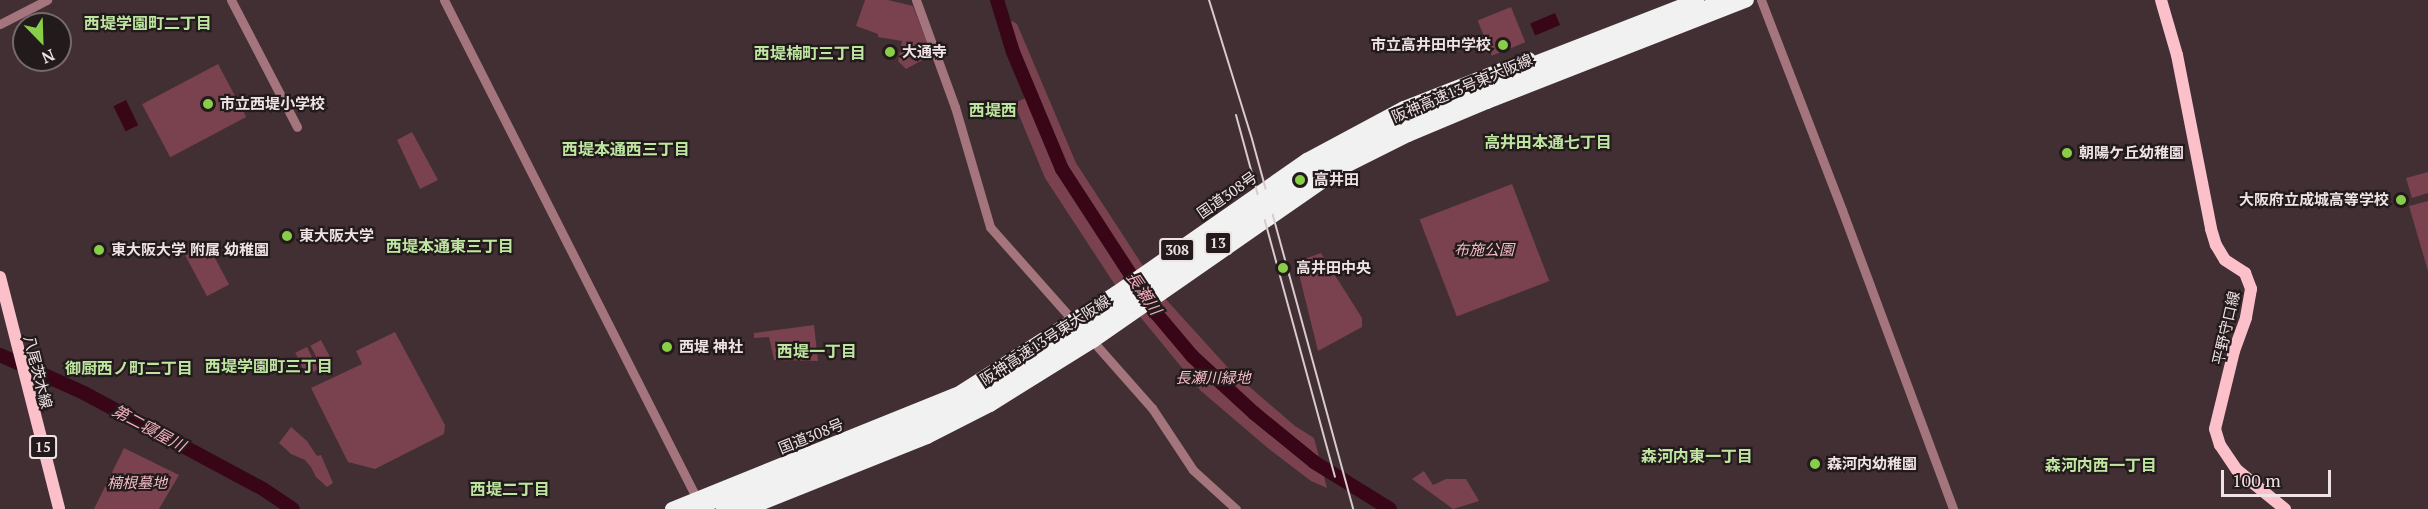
<!DOCTYPE html>
<html>
<head>
<meta charset="utf-8">
<style>
	body { margin:0 }
	#map { position:relative; width:2428px; height:509px; overflow:hidden; background:#422f33; font-family:"PT Serif","Noto Sans JP",serif }
	div>[style] { position:absolute }
	[style*='--x'] { left:calc(var(--x)*1px); top:calc(var(--y)*1px); width:calc(var(--w)*1px); rotate:calc(var(--a)*1deg) }
	.green>* { inset:0; background:#79424e; transform-origin:0 0 }
	.water>* { inset:0; background:#380617; transform-origin:0 0 }
	.river>* { height:14px; margin:-7px; padding:0 7px; transform-origin:7px; border-radius:7px; background:#380617 }
	.minor>* { height:9px; margin:-4.5px; padding:0 4.5px; transform-origin:4.5px; border-radius:4.5px; background:#a5757e }
	.major>* { height:12px; margin:-6px; padding:0 6px; transform-origin:6px; border-radius:6px; background:#fcc0cb }
	.highway>* { height:14px; margin:-7px; padding:0 7px; transform-origin:7px; border-radius:7px; background:#f1f1f1 }
	.rail>* { height:2px; margin:-1px; padding:0 1px; transform-origin:1px; border-radius:1px; background:#d8cbcd }
	.highway-bridge>* { height:14px; margin:-7px; padding:0 7px; transform-origin:7px; border-radius:7px; background:#f1f1f1 }
	.dots>* { width:16px; height:16px; translate:-50% -50%; box-sizing:border-box; border:3px solid #231a1c; border-radius:50% }
	span { translate:-50% -50%; white-space:nowrap; text-align:center; line-height:1.15; -webkit-text-stroke:4.5px #231a1c; paint-order:stroke }
	.shield-label span { padding:2px 4px; background:#231a1c; border:2px solid; border-radius:4px; -webkit-text-stroke-width:0 }
	.shield-label { font-size:14px; color:#efe2e4; font-weight:700 }
	.poi-label { font-size:15px; color:#efe2e4; font-weight:700 }
	.right { translate:-100% -50%; text-align:right }
	.left { translate:0 -50%; text-align:left }
	.street-label { font-size:15px; color:#efe2e4 }
	.park-label { font-size:15px; color:#f4bdc7; font-style:italic }
	.neighbourhood-label { font-size:16px; color:#bee6a1; font-weight:700 }
	.water-label { font-size:16px; color:#f6aebc; font-style:italic }
	.north { position:absolute; left:12px; top:12px; width:60px; height:60px; box-sizing:border-box; background:#231a1c; border:2px solid #756a6c; border-radius:50%; rotate:157deg; font-size:16px; font-weight:700; line-height:24px; text-align:center; color:#efe2e4 }
	.north::after { content:''; display:block; margin:auto; width:21px; height:27px; background:#89ce48; clip-path:polygon(50% 0,100% 100%,50% 72%,0 100%) }
	.scale { position:absolute; left:2221px; top:470px; width:110px; height:27px; box-sizing:border-box; border:3px solid #efe2e4; border-top:0; padding-left:8px; font-size:18px; line-height:21px; white-space:nowrap; color:#efe2e4; -webkit-text-stroke:4px #231a1c; paint-order:stroke }
</style>
</head>
<body>
<div id="map">
	<div class="green">
		<div style="clip-path:polygon(865px 0,888px 0,913px 6px,931px 53px,930px 56px,906px 69px,898px 61px,902px 41px,878px 37px,878px 34px,856px 26px)"></div>
		<div style="left:1511px;top:7px;width:38px;height:36px;rotate:68deg"></div>
		<div style="clip-path:polygon(1012px 21px,1017px 24px,1076px 163px,1162px 295px,1230px 370px,1295px 426px,1314px 438px,1327px 488px,1311px 481px,1269px 449px,1201px 391px,1119px 291px,1045px 178px,1014px 103px,1028px 97px,1002px 24px)"></div>
		<div style="left:218px;top:64px;width:60px;height:86px;rotate:62deg"></div>
		<div style="clip-path:polygon(412px 132px,438px 180px,420px 189px,397px 140px)"></div>
		<div style="clip-path:polygon(2428px 172px,2428px 193px,2412px 198px,2406px 178px)"></div>
		<div style="left:1512px;top:184px;width:104px;height:99px;rotate:69deg"></div>
		<div style="clip-path:polygon(2428px 201px,2428px 271px,2409px 206px)"></div>
		<div style="left:207px;top:243px;width:47px;height:25px;rotate:62deg"></div>
		<div style="clip-path:polygon(1321px 253px,1362px 318px,1362px 327px,1318px 351px,1296px 262px)"></div>
		<div style="clip-path:polygon(814px 325px,818px 361px,774px 360px,769px 337px,754px 338px,754px 333px)"></div>
		<div style="clip-path:polygon(395px 332px,445px 425px,444px 434px,375px 469px,348px 462px,311px 388px,362px 364px,356px 351px)"></div>
		<div style="left:321px;top:340px;width:26px;height:12px;rotate:62deg"></div>
		<div style="left:307px;top:347px;width:25px;height:13px;rotate:64deg"></div>
		<div style="clip-path:polygon(291px 427px,307px 441px,317px 456px,321px 455px,333px 483px,327px 487px,316px 477px,311px 467px,305px 460px,291px 454px,279px 443px)"></div>
		<div style="clip-path:polygon(124px 448px,179px 475px,159px 509px,94px 509px)"></div>
		<div style="clip-path:polygon(1424px 471px,1433px 485px,1446px 479px,1466px 479px,1479px 501px,1453px 509px,1412px 479px)"></div>
	</div>
	<div class="water">
		<div style="left:1555px;top:13px;width:13px;height:27px;rotate:67deg"></div>
		<div style="left:126px;top:100px;width:28px;height:14px;rotate:64deg"></div>
	</div>
	<div class="river">
		<div style="--x:997;--y:0;--w:54;--a:72.9"></div>
		<div style="--x:1013;--y:52;--w:127;--a:67.3"></div>
		<div style="--x:1062;--y:169;--w:171;--a:57"></div>
		<div style="--x:1155;--y:312;--w:57;--a:49.9"></div>
		<div style="--x:1192;--y:356;--w:84;--a:42.6"></div>
		<div style="--x:1254;--y:413;--w:77;--a:39.2"></div>
		<div style="--x:1314;--y:462;--w:89;--a:31.7"></div>
		<div style="--x:0;--y:355;--w:92;--a:24.3"></div>
		<div style="--x:84;--y:393;--w:203;--a:28.2"></div>
		<div style="--x:263;--y:489;--w:36;--a:34"></div>
	</div>
	<div class="minor">
		<div style="--x:231;--y:0;--w:143;--a:62.5"></div>
		<div style="--x:444;--y:0;--w:564;--a:63.12"></div>
		<div style="--x:916;--y:0;--w:114;--a:70"></div>
		<div style="--x:955;--y:107;--w:125;--a:73.7"></div>
		<div style="--x:990;--y:227;--w:130;--a:48.4"></div>
		<div style="--x:1761;--y:0;--w:225;--a:68.9"></div>
		<div style="--x:1842;--y:210;--w:319;--a:69.6"></div>
		<div style="--x:0;--y:24;--w:53;--a:-27.1"></div>
		<div style="--x:1090;--y:338;--w:94;--a:48.5"></div>
		<div style="--x:1152;--y:408;--w:74;--a:56.5"></div>
		<div style="--x:1193;--y:470;--w:58;--a:42.2"></div>
	</div>
	<div class="major">
		<div style="--x:2161;--y:0;--w:57;--a:73.8"></div>
		<div style="--x:2177;--y:55;--w:177;--a:78.9"></div>
		<div style="--x:2211;--y:229;--w:17;--a:73"></div>
		<div style="--x:2216;--y:245;--w:17;--a:59"></div>
		<div style="--x:2225;--y:260;--w:24;--a:33"></div>
		<div style="--x:2245;--y:273;--w:17;--a:69"></div>
		<div style="--x:2251;--y:289;--w:29;--a:100"></div>
		<div style="--x:2246;--y:318;--w:35;--a:110"></div>
		<div style="--x:2234;--y:351;--w:80;--a:103.7"></div>
		<div style="--x:2215;--y:429;--w:17;--a:73"></div>
		<div style="--x:2220;--y:445;--w:30;--a:56"></div>
		<div style="--x:2237;--y:470;--w:62;--a:39.1"></div>
		<div style="--x:0;--y:277;--w:239;--a:75.7"></div>
	</div>
	<div class="highway">
		<div style="--x:1344;--y:167;--w:72;--a:-26.6"></div>
		<div style="--x:1408;--y:135;--w:86;--a:-22.7"></div>
		<div style="--x:1487;--y:102;--w:279;--a:-21.4"></div>
		<div style="--x:672;--y:509;--w:312;--a:-22"></div>
		<div style="--x:961;--y:392;--w:184;--a:-32.6"></div>
		<div style="--x:1116;--y:293;--w:233;--a:-34.9"></div>
		<div style="--x:1307;--y:160;--w:110;--a:-28.2"></div>
		<div style="--x:1404;--y:108;--w:134;--a:-21.4"></div>
		<div style="--x:747;--y:509;--w:194;--a:-21.8"></div>
		<div style="--x:927;--y:437;--w:71;--a:-26.9"></div>
		<div style="--x:990;--y:405;--w:121;--a:-31.9"></div>
		<div style="--x:1093;--y:341;--w:280;--a:-34.8"></div>
	</div>
	<div class="rail">
		<div style="--x:1209;--y:0;--w:145;--a:72.8"></div>
		<div style="--x:1252;--y:139;--w:384;--a:74.7"></div>
		<div style="--x:1236;--y:115;--w:375;--a:74.7"></div>
	</div>
	<div class="highway-bridge">
		<div style="--x:695;--y:509;--w:215;--a:-21.6"></div>
		<div style="--x:895;--y:430;--w:96;--a:-25.2"></div>
		<div style="--x:982;--y:389;--w:81;--a:-31.3"></div>
		<div style="--x:1051;--y:347;--w:277;--a:-34.8"></div>
		<div style="--x:1278;--y:189;--w:104;--a:-30.5"></div>
		<div style="--x:1368;--y:136;--w:108;--a:-25.1"></div>
		<div style="--x:1466;--y:90;--w:248;--a:-21.3"></div>
		<div style="--x:723;--y:509;--w:189;--a:-21.7"></div>
		<div style="--x:899;--y:439;--w:97;--a:-25"></div>
		<div style="--x:987;--y:398;--w:124;--a:-32.2"></div>
		<div style="--x:1092;--y:332;--w:235;--a:-35.1"></div>
		<div style="--x:1284;--y:197;--w:104;--a:-30.8"></div>
		<div style="--x:1373;--y:144;--w:107;--a:-24.2"></div>
		<div style="--x:1471;--y:100;--w:273;--a:-21.5"></div>
	</div>
	<div class="dots">
		<div style="left:1503px;top:45px;background:#89ce48"></div>
		<div style="left:890px;top:52px;background:#89ce48"></div>
		<div style="left:208px;top:104px;background:#89ce48"></div>
		<div style="left:2067px;top:153px;background:#89ce48"></div>
		<div style="left:1300px;top:180px;background:#89ce48"></div>
		<div style="left:2401px;top:200px;background:#89ce48"></div>
		<div style="left:287px;top:236px;background:#89ce48"></div>
		<div style="left:99px;top:250px;background:#89ce48"></div>
		<div style="left:1283px;top:268px;background:#89ce48"></div>
		<div style="left:667px;top:347px;background:#89ce48"></div>
		<div style="left:1815px;top:464px;background:#89ce48"></div>
	</div>
	<div class="shield-label">
		<span style="left:1218px;top:243px">13</span>
		<span style="left:1177px;top:250px">308</span>
		<span style="left:43px;top:447px">15</span>
	</div>
	<div class="poi-label">
		<span class="right" style="left:1491px;top:45px">市立高井田中学校</span>
		<span class="left" style="left:902px;top:52px">大通寺</span>
		<span class="left" style="left:220px;top:104px">市立西堤小学校</span>
		<span class="left" style="left:2079px;top:153px">朝陽ケ丘幼稚園</span>
		<span class="left" style="left:1314px;top:180px">高井田</span>
		<span class="right" style="left:2389px;top:200px">大阪府立成城高等学校</span>
		<span class="left" style="left:299px;top:236px">東大阪大学</span>
		<span class="left" style="left:111px;top:250px">東大阪大学 附属 幼稚園</span>
		<span class="left" style="left:1296px;top:268px">高井田中央</span>
		<span class="left" style="left:679px;top:347px">西堤 神社</span>
		<span class="left" style="left:1827px;top:464px">森河内幼稚園</span>
	</div>
	<div class="street-label">
		<span style="left:1462px;top:88px;rotate:-23deg">阪神高速13号東大阪線</span>
		<span style="left:1227px;top:195px;rotate:-35deg">国道308号</span>
		<span style="left:2226px;top:328px;rotate:-77deg">平野守口線</span>
		<span style="left:1045px;top:340px;rotate:-33deg">阪神高速13号東大阪線</span>
		<span style="left:38px;top:372px;rotate:76deg">八尾茨木線</span>
		<span style="left:811px;top:436px;rotate:-22deg">国道308号</span>
	</div>
	<div class="park-label">
		<span style="left:1484px;top:250px">布施公園</span>
		<span style="left:1213px;top:378px">長瀬川緑地</span>
		<span style="left:137px;top:483px">楠根墓地</span>
	</div>
	<div class="neighbourhood-label">
		<span style="left:148px;top:23px">西堤学園町二丁目</span>
		<span style="left:810px;top:53px">西堤楠町三丁目</span>
		<span style="left:993px;top:110px">西堤西</span>
		<span style="left:1548px;top:142px">高井田本通七丁目</span>
		<span style="left:626px;top:149px">西堤本通西三丁目</span>
		<span style="left:450px;top:246px">西堤本通東三丁目</span>
		<span style="left:817px;top:351px">西堤一丁目</span>
		<span style="left:269px;top:366px">西堤学園町三丁目</span>
		<span style="left:129px;top:368px">御厨西ノ町二丁目</span>
		<span style="left:1697px;top:456px">森河内東一丁目</span>
		<span style="left:2101px;top:465px">森河内西一丁目</span>
		<span style="left:510px;top:489px">西堤二丁目</span>
	</div>
	<div class="water-label">
		<span style="left:1144px;top:293px;rotate:56deg">長瀬川</span>
		<span style="left:149px;top:428px;rotate:28deg">第二寝屋川</span>
	</div>
	<div class="north">N</div>
	<div class="scale">100 m</div>
</div>
</body>
</html>
